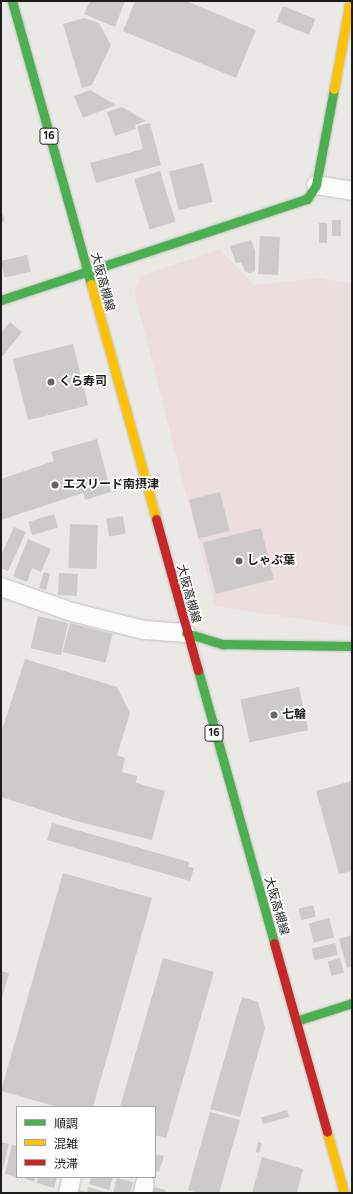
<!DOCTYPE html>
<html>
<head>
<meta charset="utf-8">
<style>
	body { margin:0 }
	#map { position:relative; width:353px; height:1194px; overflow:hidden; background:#ebe9e6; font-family:Figtree,"Noto Sans JP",sans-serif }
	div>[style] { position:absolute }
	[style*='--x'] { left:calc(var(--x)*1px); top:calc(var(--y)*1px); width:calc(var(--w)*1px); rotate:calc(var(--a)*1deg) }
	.commercial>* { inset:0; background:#ecdedc }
	.building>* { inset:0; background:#cdcbc9; transform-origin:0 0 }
	.roads { filter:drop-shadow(0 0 1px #c1c0be) drop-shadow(0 0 1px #c1c0be) }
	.street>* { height:18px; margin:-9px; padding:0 9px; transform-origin:9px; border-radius:9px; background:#fcfcfb }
	.fast>* { height:9px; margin:-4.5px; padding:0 4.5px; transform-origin:4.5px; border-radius:4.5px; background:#4caf50 }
	.slow>* { height:9px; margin:-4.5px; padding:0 4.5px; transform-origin:4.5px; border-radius:4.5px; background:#ffc107 }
	.jam>* { height:9px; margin:-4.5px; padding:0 4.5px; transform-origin:4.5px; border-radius:4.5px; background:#c62828 }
	.dots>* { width:11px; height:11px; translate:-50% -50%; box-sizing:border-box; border:2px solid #fff; border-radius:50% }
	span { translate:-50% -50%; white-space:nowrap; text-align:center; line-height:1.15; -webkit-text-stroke:3.5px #fff; paint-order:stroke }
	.shield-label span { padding:1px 3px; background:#fff; border:1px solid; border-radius:3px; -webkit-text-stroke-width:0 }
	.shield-label { font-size:11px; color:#1d1d1d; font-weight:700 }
	.street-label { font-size:12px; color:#1d1d1d }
	.poi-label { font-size:12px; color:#1d1d1d; font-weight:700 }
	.left { translate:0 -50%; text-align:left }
	.frame { position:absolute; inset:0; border:2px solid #1d1d1d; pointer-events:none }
	.legend { position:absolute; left:16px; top:1106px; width:140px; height:72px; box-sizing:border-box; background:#fff; border:1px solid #a5a5a5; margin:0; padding:5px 7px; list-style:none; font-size:12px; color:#1d1d1d }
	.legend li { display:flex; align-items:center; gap:8px; height:20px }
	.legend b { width:20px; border:1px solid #a5a5a5 }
</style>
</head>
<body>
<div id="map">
	<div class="commercial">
		<div style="clip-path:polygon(220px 249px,254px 285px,318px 278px,352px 284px,352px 627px,215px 606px,134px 292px,141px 276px)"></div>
	</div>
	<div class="building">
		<div style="clip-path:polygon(90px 1px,125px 1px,115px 27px,84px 14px)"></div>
		<div style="clip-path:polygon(135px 1px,186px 1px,256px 30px,236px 78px,123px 31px)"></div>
		<div style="left:283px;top:6px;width:35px;height:17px;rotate:22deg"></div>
		<div style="clip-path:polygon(84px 18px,99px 23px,111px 45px,92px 85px,82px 88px,63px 24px)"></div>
		<div style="clip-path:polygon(90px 90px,116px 105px,83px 118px,74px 96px)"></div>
		<div style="clip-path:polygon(122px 107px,146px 121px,135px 125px,136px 129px,115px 136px,107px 112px)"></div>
		<div style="clip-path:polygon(150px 123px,161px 165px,96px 183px,90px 163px,143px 149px,137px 126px)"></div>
		<div style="left:203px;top:163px;width:40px;height:35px;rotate:76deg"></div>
		<div style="left:160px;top:171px;width:53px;height:27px;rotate:73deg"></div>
		<div style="clip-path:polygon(1px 210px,5px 221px,1px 222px)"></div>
		<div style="left:332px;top:220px;width:9px;height:16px"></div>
		<div style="left:319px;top:223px;width:8px;height:20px"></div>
		<div style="left:260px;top:236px;width:20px;height:38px;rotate:3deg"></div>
		<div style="clip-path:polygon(251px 240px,255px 251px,255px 271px,250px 273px,245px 271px,241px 262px,236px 263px,230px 246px)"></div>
		<div style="left:27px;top:255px;width:17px;height:27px;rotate:77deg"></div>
		<div style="clip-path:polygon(10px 322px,22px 332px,1px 358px,1px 333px)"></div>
		<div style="left:73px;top:344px;width:63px;height:62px;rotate:76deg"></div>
		<div style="clip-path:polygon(97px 439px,111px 492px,85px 500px,83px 493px,1px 520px,1px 479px,54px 461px,51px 452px)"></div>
		<div style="left:220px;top:492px;width:40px;height:32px;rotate:76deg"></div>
		<div style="left:54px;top:514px;width:14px;height:27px;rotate:73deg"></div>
		<div style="left:123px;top:516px;width:18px;height:17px;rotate:81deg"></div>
		<div style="left:70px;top:524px;width:28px;height:44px;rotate:2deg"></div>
		<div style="clip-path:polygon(14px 527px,26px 532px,8px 571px,1px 568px,1px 555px)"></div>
		<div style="left:261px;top:528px;width:53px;height:60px;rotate:76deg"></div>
		<div style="clip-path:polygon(28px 539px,51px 549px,41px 572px,32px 568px,27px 582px,13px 576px)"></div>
		<div style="clip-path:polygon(44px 572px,50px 574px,46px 590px,39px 588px)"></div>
		<div style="left:59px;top:573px;width:19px;height:22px;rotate:3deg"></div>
		<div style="left:38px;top:616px;width:31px;height:33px;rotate:13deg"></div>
		<div style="left:70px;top:623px;width:44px;height:30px;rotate:14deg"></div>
		<div style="clip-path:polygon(25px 659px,117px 687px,130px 713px,117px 755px,125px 758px,122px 772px,137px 776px,136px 783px,165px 791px,152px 840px,76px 821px,1px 797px,1px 733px)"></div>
		<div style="left:299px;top:687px;width:44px;height:60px;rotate:78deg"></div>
		<div style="clip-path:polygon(352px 781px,352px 871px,339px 874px,316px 791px)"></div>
		<div style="clip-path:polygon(52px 823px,189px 862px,188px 867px,194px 868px,190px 881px,47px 840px)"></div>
		<div style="clip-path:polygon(63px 873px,152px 898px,93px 1107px,58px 1107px,1px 1091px)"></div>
		<div style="left:313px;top:905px;width:12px;height:15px;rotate:76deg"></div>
		<div style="left:329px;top:918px;width:20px;height:21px;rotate:75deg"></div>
		<div style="clip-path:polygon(352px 935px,352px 966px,347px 968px,339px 939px)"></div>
		<div style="left:335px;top:943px;width:12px;height:24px;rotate:76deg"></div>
		<div style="clip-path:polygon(163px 958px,214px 972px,166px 1138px,155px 1135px,155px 1107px,120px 1107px)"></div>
		<div style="left:340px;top:958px;width:15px;height:13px;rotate:74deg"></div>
		<div style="clip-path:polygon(1px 971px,9px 973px,1px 1001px)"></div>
		<div style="clip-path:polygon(242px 997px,258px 1002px,265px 1028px,240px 1117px,210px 1109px)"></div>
		<div style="left:287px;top:1110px;width:7px;height:27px;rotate:74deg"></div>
		<div style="clip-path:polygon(210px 1112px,240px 1120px,219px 1193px,198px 1193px,188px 1190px)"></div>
		<div style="clip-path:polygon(1px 1142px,9px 1144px,2px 1172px,1px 1172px)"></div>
		<div style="clip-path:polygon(258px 1142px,262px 1143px,259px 1153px,256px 1152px)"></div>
		<div style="clip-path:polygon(12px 1144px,17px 1146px,17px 1177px,5px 1174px)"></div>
		<div style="clip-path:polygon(155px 1154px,164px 1156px,159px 1172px,155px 1171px)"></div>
		<div style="clip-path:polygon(262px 1157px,303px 1169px,297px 1193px,252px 1193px)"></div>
		<div style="clip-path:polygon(21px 1177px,35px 1177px,34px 1182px)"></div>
		<div style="clip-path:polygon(38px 1177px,57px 1177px,54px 1188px,37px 1183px)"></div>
		<div style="clip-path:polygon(91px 1177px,113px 1177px,109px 1190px,89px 1184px)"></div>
		<div style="clip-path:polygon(117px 1178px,133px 1182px,130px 1193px,113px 1193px)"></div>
		<div style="clip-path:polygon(88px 1187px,109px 1193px,75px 1193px,76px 1189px,87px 1192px)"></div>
		<div style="clip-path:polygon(154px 1187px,166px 1190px,165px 1193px,153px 1193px)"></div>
	</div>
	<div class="roads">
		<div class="street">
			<div style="--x:316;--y:185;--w:36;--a:9"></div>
			<div style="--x:1;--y:587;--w:75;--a:19.4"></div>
			<div style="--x:72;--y:612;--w:74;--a:14"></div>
			<div style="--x:144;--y:630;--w:42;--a:4.1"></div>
			<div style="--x:68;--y:1193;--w:16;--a:-76"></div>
			<div style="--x:143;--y:1193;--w:10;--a:-79"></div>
		</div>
		<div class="fast">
			<div style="--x:12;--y:1;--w:294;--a:74.4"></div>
			<div style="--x:1;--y:300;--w:322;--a:-18.3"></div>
			<div style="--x:307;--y:199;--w:17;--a:-57"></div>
			<div style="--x:316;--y:185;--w:98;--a:-79.4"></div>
			<div style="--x:186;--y:633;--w:39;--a:17"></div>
			<div style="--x:223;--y:644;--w:129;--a:0.9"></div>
			<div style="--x:198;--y:670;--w:283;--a:74.4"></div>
			<div style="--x:296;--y:1021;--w:59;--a:-17.8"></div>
		</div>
		<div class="slow">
			<div style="--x:334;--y:89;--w:89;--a:-79.7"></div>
			<div style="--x:91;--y:284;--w:244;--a:74.5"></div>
			<div style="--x:327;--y:1132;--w:63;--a:74.4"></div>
		</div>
		<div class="jam">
			<div style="--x:156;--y:519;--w:157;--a:74.5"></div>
			<div style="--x:274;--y:943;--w:196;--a:74.3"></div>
		</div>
	</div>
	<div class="dots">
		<div style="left:51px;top:382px;background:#656463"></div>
		<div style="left:55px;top:485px;background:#656463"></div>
		<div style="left:239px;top:561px;background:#656463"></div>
		<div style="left:274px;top:715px;background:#656463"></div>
	</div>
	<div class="shield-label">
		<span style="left:49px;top:136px">16</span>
		<span style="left:214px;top:733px">16</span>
	</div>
	<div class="street-label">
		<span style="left:102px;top:282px;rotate:75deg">大阪高槻線</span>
		<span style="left:188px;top:594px;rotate:75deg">大阪高槻線</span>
		<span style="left:276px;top:906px;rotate:74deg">大阪高槻線</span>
	</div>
	<div class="poi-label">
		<span class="left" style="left:59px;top:382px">くら寿司</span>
		<span class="left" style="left:63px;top:485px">エスリード南摂津</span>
		<span class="left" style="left:247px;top:561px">しゃぶ葉</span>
		<span class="left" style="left:282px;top:715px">七輪</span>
	</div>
	<div class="frame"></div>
	<ul class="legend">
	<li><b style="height:5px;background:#4caf50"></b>順調</li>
	<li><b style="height:5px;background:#ffc107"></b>混雑</li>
	<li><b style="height:5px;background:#c62828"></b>渋滞</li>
	</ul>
</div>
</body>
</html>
